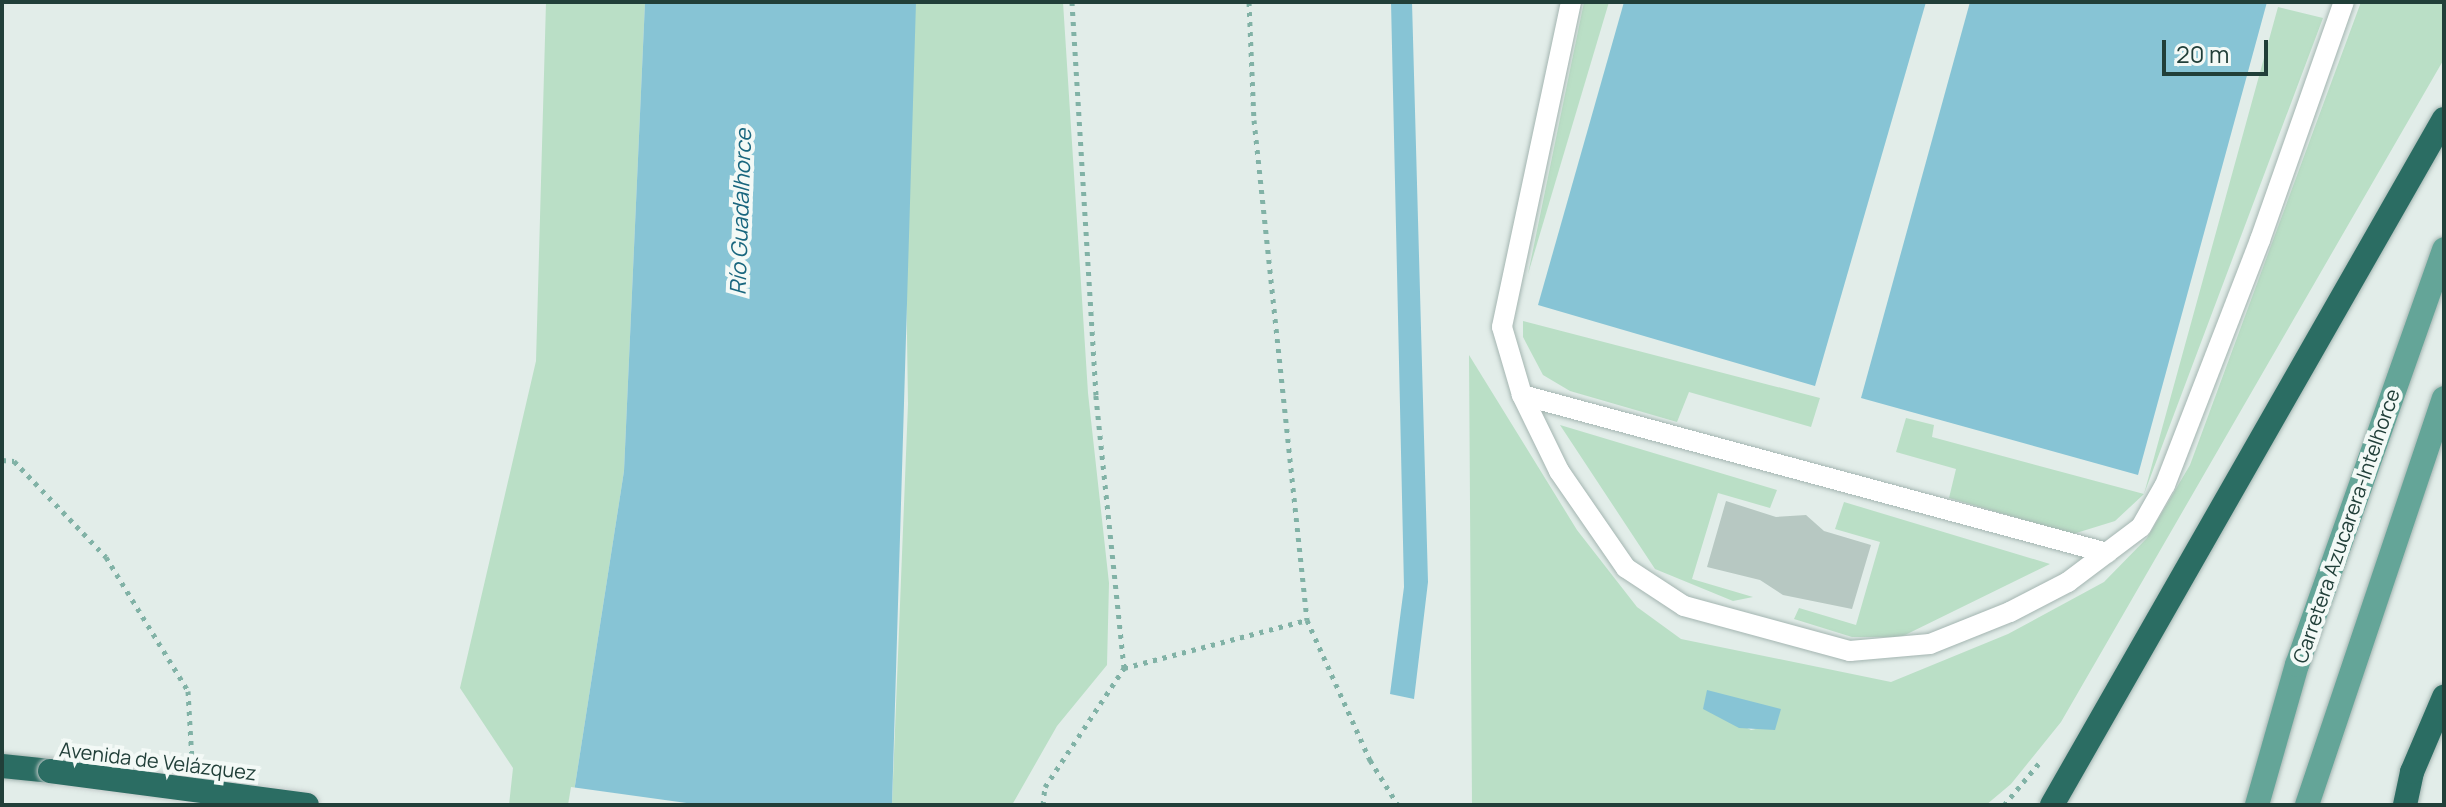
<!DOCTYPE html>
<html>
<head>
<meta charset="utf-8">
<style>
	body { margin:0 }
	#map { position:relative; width:2446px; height:807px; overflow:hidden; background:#e2ede9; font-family:Manrope,sans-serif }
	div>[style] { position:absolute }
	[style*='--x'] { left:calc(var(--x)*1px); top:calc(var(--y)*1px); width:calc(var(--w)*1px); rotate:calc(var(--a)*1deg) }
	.green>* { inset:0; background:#badfc6 }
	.water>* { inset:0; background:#87c4d5 }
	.pier>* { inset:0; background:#e2ede9 }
	.building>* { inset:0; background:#b7c8c2 }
	.path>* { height:5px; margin-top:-2.5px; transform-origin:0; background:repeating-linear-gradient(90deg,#81b2a6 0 4px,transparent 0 10px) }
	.roads { filter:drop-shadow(0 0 2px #a4b5b1) drop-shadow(0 0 2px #a4b5b1) }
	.service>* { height:20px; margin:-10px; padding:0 10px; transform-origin:10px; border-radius:10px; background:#fff }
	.primary>* { height:24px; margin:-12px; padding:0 12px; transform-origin:12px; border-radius:12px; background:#64a598 }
	.motorway>* { height:24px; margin:-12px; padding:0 12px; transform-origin:12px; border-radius:12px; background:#2b6d63 }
	.bridges { filter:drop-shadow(0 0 2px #c1c9c8) drop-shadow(0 0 2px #c1c9c8) }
	.motorway-bridge>* { height:24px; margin:-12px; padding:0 12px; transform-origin:12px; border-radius:12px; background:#2b6d63 }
	span { translate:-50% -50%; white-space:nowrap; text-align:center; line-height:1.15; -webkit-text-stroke:8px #f3f9f6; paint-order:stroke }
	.street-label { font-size:20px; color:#213f39 }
	.water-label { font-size:22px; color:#18667e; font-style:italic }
	.frame { position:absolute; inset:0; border:4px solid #213f39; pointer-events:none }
	.scale { position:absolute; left:2162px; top:40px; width:106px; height:36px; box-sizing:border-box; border:4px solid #213f39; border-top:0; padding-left:10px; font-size:24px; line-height:28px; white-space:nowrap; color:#213f39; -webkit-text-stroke:6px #f3f9f6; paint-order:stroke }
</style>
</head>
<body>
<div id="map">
	<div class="green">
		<div style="clip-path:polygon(546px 2px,645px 2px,624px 471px,572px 805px,509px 805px,513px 768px,460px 688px,536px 361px)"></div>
		<div style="clip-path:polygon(902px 2px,1063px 2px,1088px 393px,1109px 583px,1107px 665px,1057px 726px,1012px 805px,892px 805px,908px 404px)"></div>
		<div style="clip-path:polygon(1584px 2px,1609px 2px,1528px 274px)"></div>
		<div style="clip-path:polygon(evenodd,2361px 2px,2444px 2px,2444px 59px,2061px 722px,2011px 784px,1986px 805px,1472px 805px,1469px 355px,1577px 530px,1637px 607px,1681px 639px,1891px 682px,2008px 634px,2104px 582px,2147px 538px,2190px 465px,2361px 2px,1781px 709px,1765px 727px,1751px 730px,1721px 714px,1781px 709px)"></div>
		<div style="clip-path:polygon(2278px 7px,2323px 18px,2144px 494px,2115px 521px,2073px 534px,1949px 498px,1956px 469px,1896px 452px,1906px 418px,1934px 425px,1932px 437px,2144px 494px)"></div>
		<div style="clip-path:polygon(1523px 321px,1820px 398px,1811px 427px,1689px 392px,1677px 422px,1570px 391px,1543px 375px,1523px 337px)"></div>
		<div style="clip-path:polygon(1560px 425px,1777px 490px,1770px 508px,1718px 493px,1692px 579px,1753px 597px,1733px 601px,1655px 569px)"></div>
		<div style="clip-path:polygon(1844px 502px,2050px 564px,1901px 637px,1852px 637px,1794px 619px,1799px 608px,1856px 625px,1880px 542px,1835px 529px)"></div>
	</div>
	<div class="water">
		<div style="clip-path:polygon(645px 2px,916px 2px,892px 805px,572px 805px,624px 471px)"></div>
		<div style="clip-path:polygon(1391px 2px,1412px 2px,1428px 582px,1414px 699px,1390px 694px,1404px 587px)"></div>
		<div style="clip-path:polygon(1624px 2px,1926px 2px,1815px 386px,1538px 305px)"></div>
		<div style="clip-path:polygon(1970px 2px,2267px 2px,2138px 475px,1861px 398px)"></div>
		<div style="clip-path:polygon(1707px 690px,1781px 709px,1775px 730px,1739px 728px,1703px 709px)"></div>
	</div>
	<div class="pier">
		<div style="clip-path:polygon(571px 787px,701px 805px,568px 805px)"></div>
	</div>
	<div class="building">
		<div style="clip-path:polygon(1726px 501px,1776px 517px,1806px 515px,1824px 531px,1871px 545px,1852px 609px,1783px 595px,1760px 580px,1707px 567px)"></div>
	</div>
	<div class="path">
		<div style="--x:1249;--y:2;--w:118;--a:87.6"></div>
		<div style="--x:1254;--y:120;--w:503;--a:83.95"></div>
		<div style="--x:1307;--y:620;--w:154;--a:65.8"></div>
		<div style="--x:1370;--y:760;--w:53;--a:58.1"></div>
		<div style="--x:2;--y:460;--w:12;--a:5"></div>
		<div style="--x:14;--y:461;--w:133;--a:46.2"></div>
		<div style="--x:106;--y:557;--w:157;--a:58.5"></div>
		<div style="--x:188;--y:691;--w:69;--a:86.7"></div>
		<div style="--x:1124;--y:668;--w:189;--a:-14.7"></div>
		<div style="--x:1043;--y:805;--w:18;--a:-84"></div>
		<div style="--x:1045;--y:787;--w:143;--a:-56.4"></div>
		<div style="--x:1124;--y:668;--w:274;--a:-95.9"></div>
		<div style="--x:1096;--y:395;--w:394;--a:-93.5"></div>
		<div style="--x:2004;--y:805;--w:56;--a:-50.1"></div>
	</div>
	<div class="roads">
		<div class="service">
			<div style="--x:1571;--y:2;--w:332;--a:102"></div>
			<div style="--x:1502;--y:327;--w:71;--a:73.6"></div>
			<div style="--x:1522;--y:395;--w:85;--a:64"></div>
			<div style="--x:1559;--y:471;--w:118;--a:55.4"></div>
			<div style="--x:1626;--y:568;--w:69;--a:33.2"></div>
			<div style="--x:1684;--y:606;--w:172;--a:15.2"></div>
			<div style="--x:1850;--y:651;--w:80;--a:-5"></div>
			<div style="--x:1930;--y:644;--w:86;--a:-21.8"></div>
			<div style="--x:2010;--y:612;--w:65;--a:-27.3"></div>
			<div style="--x:2068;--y:582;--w:91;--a:-37"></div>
			<div style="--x:2141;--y:527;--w:48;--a:-60.3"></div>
			<div style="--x:2165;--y:485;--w:263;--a:-68.8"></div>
			<div style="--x:2260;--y:240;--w:252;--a:-70.6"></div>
			<div style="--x:1522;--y:395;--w:606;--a:15.11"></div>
		</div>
		<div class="primary">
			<div style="--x:2257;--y:805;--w:146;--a:-74.1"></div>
			<div style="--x:2297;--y:665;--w:441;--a:-70.5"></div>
			<div style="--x:2307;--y:805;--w:429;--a:-71.4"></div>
		</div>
		<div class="motorway">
			<div style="--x:2;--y:766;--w:48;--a:5.9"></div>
			<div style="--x:2052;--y:805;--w:790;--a:-60.26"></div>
			<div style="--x:2405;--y:805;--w:34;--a:-78"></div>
			<div style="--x:2412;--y:772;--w:82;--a:-66.9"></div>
		</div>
	</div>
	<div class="bridges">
		<div class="motorway-bridge">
			<div style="--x:50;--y:771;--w:259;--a:7.5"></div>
		</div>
	</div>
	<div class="street-label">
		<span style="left:2346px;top:526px;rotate:-71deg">Carretera Azucarera-Intelhorce</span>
		<span style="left:158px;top:761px;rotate:7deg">Avenida de Velázquez</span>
	</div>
	<div class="water-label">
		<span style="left:741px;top:212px;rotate:-88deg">Río Guadalhorce</span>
	</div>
	<div class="frame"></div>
	<div class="scale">20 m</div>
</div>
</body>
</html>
